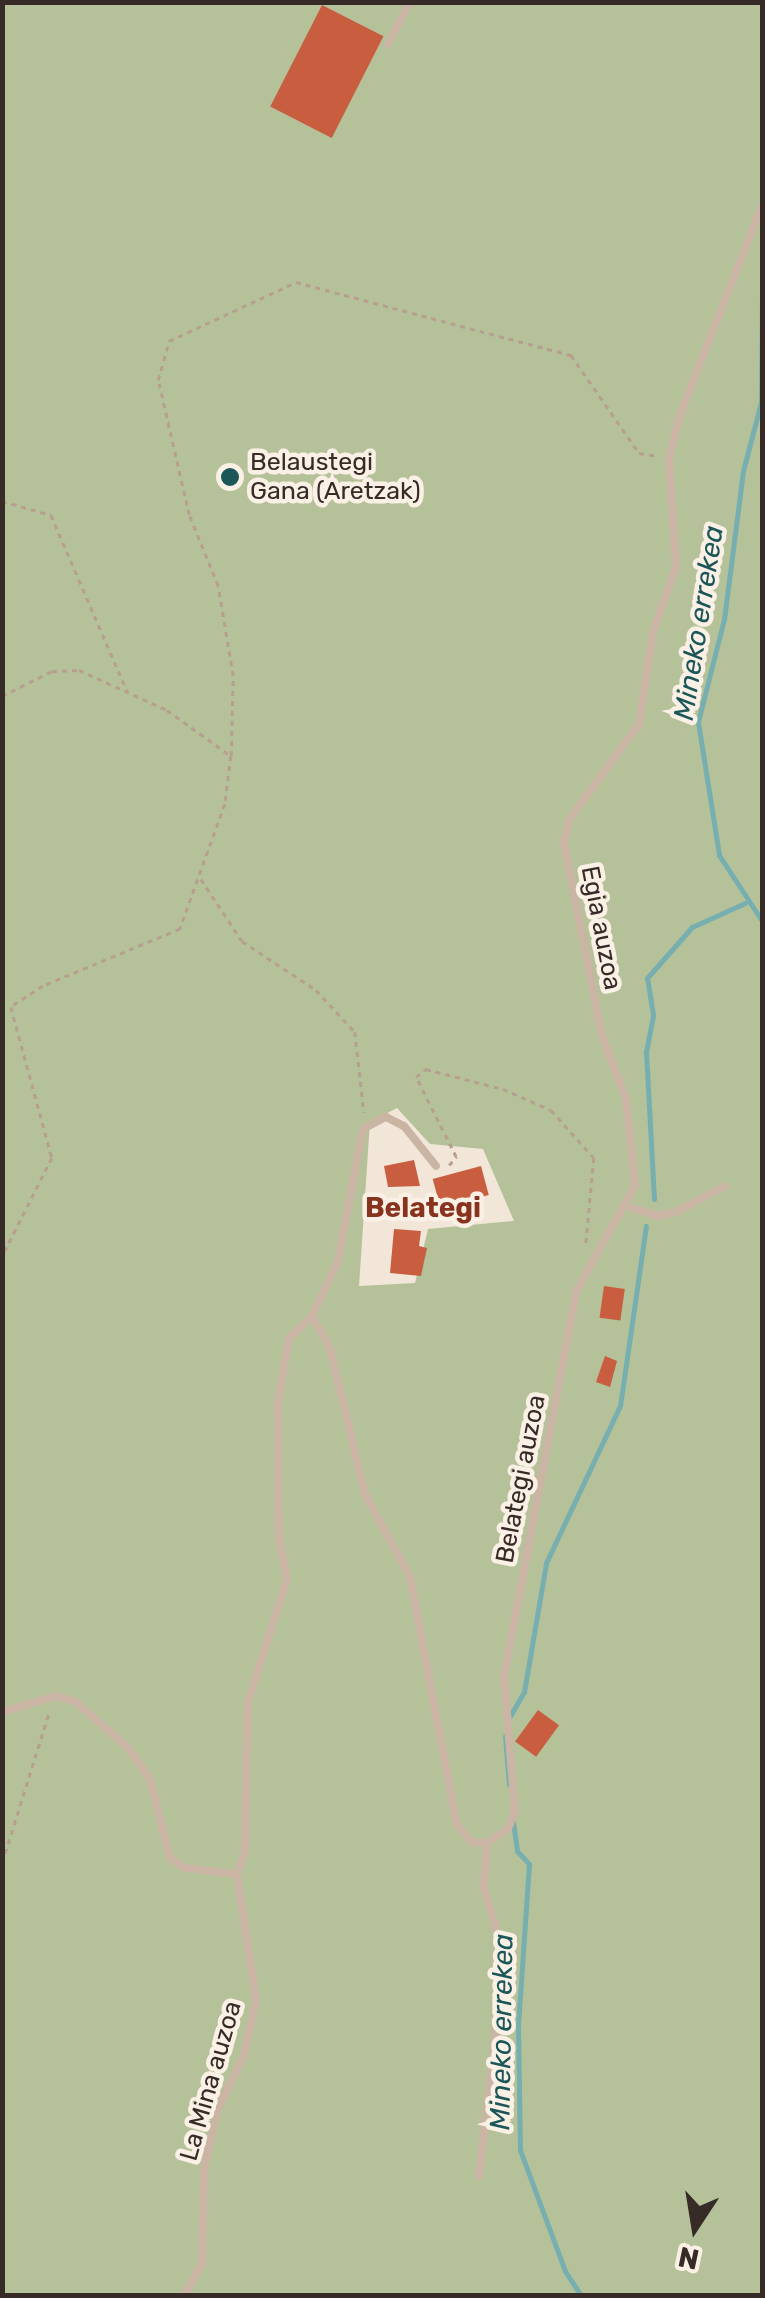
<!DOCTYPE html>
<html>
<head>
<meta charset="utf-8">
<style>
	body { margin:0 }
	#map { position:relative; width:765px; height:2298px; overflow:hidden; background:#f2e6d9; font-family:Rubik,sans-serif }
	div>[style] { position:absolute }
	[style*='--x'] { left:calc(var(--x)*1px); top:calc(var(--y)*1px); width:calc(var(--w)*1px); rotate:calc(var(--a)*1deg) }
	.green>* { inset:0; background:#b5c199 }
	.stream>* { height:5px; margin:-2.5px; padding:0 2.5px; transform-origin:2.5px; border-radius:2.5px; background:#77afb0 }
	.building>* { inset:0; background:#c95d40; transform-origin:0 0 }
	.path>* { height:2.5px; margin-top:-1.25px; transform-origin:0; background:repeating-linear-gradient(90deg,#b69f8f 0 5px,transparent 0 10px) }
	.lane>* { height:8px; margin:-4px; padding:0 4px; transform-origin:4px; border-radius:4px; background:#cab5a5 }
	.dots>* { width:28px; height:28px; translate:-50% -50%; box-sizing:border-box; border:5px solid #faf0e5; border-radius:50% }
	span { translate:-50% -50%; white-space:nowrap; text-align:center; line-height:1.15; -webkit-text-stroke:9px #faf0e5; paint-order:stroke }
	.poi-label { font-size:25px; color:#362b26 }
	.left { translate:0 -50%; text-align:left }
	.street-label { font-size:25px; color:#362b26 }
	.water-label { font-size:28px; color:#1b5658; font-style:italic }
	.neighbourhood-label { font-size:28px; color:#87331d; font-weight:700 }
	.frame { position:absolute; inset:0; border:5px solid #362b26; pointer-events:none }
	.north { position:absolute; left:645px; top:2178px; width:100px; height:100px; -webkit-text-stroke:8px #faf0e5; paint-order:stroke; rotate:192deg; font-size:28px; font-weight:700; line-height:40px; text-align:center; color:#362b26 }
	.north::after { content:''; display:block; margin:auto; width:35px; height:45px; background:#362b26; clip-path:polygon(50% 0,100% 100%,50% 72%,0 100%) }
</style>
</head>
<body>
<div id="map">
	<div class="green">
		<div style="clip-path:polygon(evenodd,2px 3px,762px 3px,762px 2295px,3px 2295px,2px 3px,397px 1108px,430px 1144px,483px 1149px,514px 1221px,428px 1229px,415px 1283px,359px 1286px,370px 1122px,397px 1108px)"></div>
	</div>
	<div class="stream">
		<div style="--x:762;--y:295;--w:107;--a:90.5"></div>
		<div style="--x:761;--y:402;--w:71;--a:104.6"></div>
		<div style="--x:743;--y:471;--w:149;--a:97.3"></div>
		<div style="--x:724;--y:619;--w:106;--a:104.2"></div>
		<div style="--x:698;--y:722;--w:135;--a:81"></div>
		<div style="--x:719;--y:855;--w:79;--a:56.9"></div>
		<div style="--x:654;--y:1199;--w:147;--a:-93.1"></div>
		<div style="--x:646;--y:1052;--w:38;--a:-79"></div>
		<div style="--x:653;--y:1015;--w:37;--a:-99"></div>
		<div style="--x:647;--y:978;--w:68;--a:-48.6"></div>
		<div style="--x:692;--y:927;--w:58;--a:-24.4"></div>
		<div style="--x:510;--y:1716;--w:28;--a:-60"></div>
		<div style="--x:524;--y:1692;--w:131;--a:-80.3"></div>
		<div style="--x:546;--y:1563;--w:174;--a:-64.8"></div>
		<div style="--x:620;--y:1406;--w:182;--a:-81.8"></div>
		<div style="--x:505;--y:1736;--w:49;--a:85.3"></div>
		<div style="--x:513;--y:1822;--w:29;--a:82"></div>
		<div style="--x:517;--y:1851;--w:18;--a:47"></div>
		<div style="--x:529;--y:1864;--w:160;--a:93.9"></div>
		<div style="--x:518;--y:2024;--w:126;--a:89.1"></div>
		<div style="--x:520;--y:2150;--w:129;--a:69.6"></div>
		<div style="--x:565;--y:2271;--w:30;--a:57"></div>
	</div>
	<div class="building">
		<div style="left:322px;top:5px;width:69px;height:114px;rotate:27deg"></div>
		<div style="clip-path:polygon(414px 1160px,420px 1186px,388px 1187px,384px 1166px)"></div>
		<div style="left:481px;top:1166px;width:30px;height:50px;rotate:75deg"></div>
		<div style="clip-path:polygon(394px 1229px,421px 1231px,419px 1246px,427px 1248px,421px 1276px,390px 1273px)"></div>
		<div style="left:604px;top:1286px;width:21px;height:32px;rotate:8deg"></div>
		<div style="clip-path:polygon(605px 1356px,617px 1361px,610px 1387px,596px 1382px)"></div>
		<div style="left:538px;top:1710px;width:26px;height:39px;rotate:36deg"></div>
	</div>
	<div class="path">
		<div style="--x:2;--y:501;--w:51;--a:15.9"></div>
		<div style="--x:51;--y:515;--w:192;--a:66.6"></div>
		<div style="--x:2;--y:696;--w:56;--a:-26.6"></div>
		<div style="--x:52;--y:671;--w:27;--a:-2"></div>
		<div style="--x:79;--y:670;--w:97;--a:24.4"></div>
		<div style="--x:167;--y:710;--w:79;--a:35.7"></div>
		<div style="--x:231;--y:756;--w:48;--a:97.1"></div>
		<div style="--x:225;--y:804;--w:133;--a:109.8"></div>
		<div style="--x:180;--y:929;--w:148;--a:157.4"></div>
		<div style="--x:43;--y:986;--w:38;--a:147"></div>
		<div style="--x:11;--y:1007;--w:156;--a:74.8"></div>
		<div style="--x:52;--y:1158;--w:111;--a:116.8"></div>
		<div style="--x:231;--y:756;--w:80;--a:-88.6"></div>
		<div style="--x:233;--y:676;--w:91;--a:-99.5"></div>
		<div style="--x:218;--y:586;--w:77;--a:-112.2"></div>
		<div style="--x:189;--y:515;--w:139;--a:-102.9"></div>
		<div style="--x:158;--y:380;--w:41;--a:-74.2"></div>
		<div style="--x:169;--y:341;--w:140;--a:-24.9"></div>
		<div style="--x:296;--y:282;--w:285;--a:14.9"></div>
		<div style="--x:571;--y:355;--w:119;--a:55.2"></div>
		<div style="--x:639;--y:453;--w:18;--a:9"></div>
		<div style="--x:201;--y:879;--w:74;--a:56.5"></div>
		<div style="--x:242;--y:941;--w:89;--a:33.5"></div>
		<div style="--x:316;--y:990;--w:57;--a:47.1"></div>
		<div style="--x:355;--y:1032;--w:81;--a:83.6"></div>
		<div style="--x:449;--y:1165;--w:11;--a:-49"></div>
		<div style="--x:456;--y:1157;--w:89;--a:-116.6"></div>
		<div style="--x:416;--y:1077;--w:13;--a:-39"></div>
		<div style="--x:426;--y:1069;--w:80;--a:14.6"></div>
		<div style="--x:503;--y:1089;--w:52;--a:23.6"></div>
		<div style="--x:551;--y:1110;--w:64;--a:48.1"></div>
		<div style="--x:594;--y:1158;--w:87;--a:95.3"></div>
		<div style="--x:2;--y:1863;--w:158;--a:-72.7"></div>
	</div>
	<div class="lane">
		<div style="--x:388;--y:44;--w:47;--a:-62.4"></div>
		<div style="--x:625;--y:1206;--w:34;--a:17"></div>
		<div style="--x:657;--y:1216;--w:19;--a:-12"></div>
		<div style="--x:676;--y:1212;--w:55;--a:-28"></div>
		<div style="--x:312;--y:1316;--w:61;--a:-64.7"></div>
		<div style="--x:338;--y:1261;--w:134;--a:-79.3"></div>
		<div style="--x:363;--y:1129;--w:26;--a:-28"></div>
		<div style="--x:386;--y:1117;--w:20;--a:27"></div>
		<div style="--x:404;--y:1126;--w:51;--a:51.3"></div>
		<div style="--x:2;--y:1712;--w:56;--a:-16.5"></div>
		<div style="--x:56;--y:1696;--w:21;--a:17"></div>
		<div style="--x:76;--y:1702;--w:69;--a:41.5"></div>
		<div style="--x:128;--y:1748;--w:38;--a:55"></div>
		<div style="--x:150;--y:1779;--w:81;--a:75.8"></div>
		<div style="--x:170;--y:1858;--w:18;--a:34"></div>
		<div style="--x:185;--y:1868;--w:52;--a:6.6"></div>
		<div style="--x:237;--y:1874;--w:23;--a:-70"></div>
		<div style="--x:245;--y:1852;--w:150;--a:-88.9"></div>
		<div style="--x:248;--y:1702;--w:129;--a:-72.4"></div>
		<div style="--x:287;--y:1579;--w:43;--a:-100.8"></div>
		<div style="--x:279;--y:1537;--w:135;--a:-90.4"></div>
		<div style="--x:278;--y:1402;--w:65;--a:-80.2"></div>
		<div style="--x:289;--y:1338;--w:32;--a:-44"></div>
		<div style="--x:312;--y:1316;--w:38;--a:61"></div>
		<div style="--x:330;--y:1349;--w:149;--a:76.4"></div>
		<div style="--x:365;--y:1494;--w:94;--a:61.5"></div>
		<div style="--x:410;--y:1577;--w:252;--a:79.3"></div>
		<div style="--x:457;--y:1825;--w:23;--a:49"></div>
		<div style="--x:472;--y:1842;--w:15;--a:4"></div>
		<div style="--x:487;--y:1843;--w:25;--a:-34"></div>
		<div style="--x:508;--y:1829;--w:19;--a:-69"></div>
		<div style="--x:515;--y:1811;--w:134;--a:-94.7"></div>
		<div style="--x:504;--y:1677;--w:392;--a:-79.4"></div>
		<div style="--x:576;--y:1292;--w:122;--a:-61.1"></div>
		<div style="--x:635;--y:1185;--w:86;--a:-96"></div>
		<div style="--x:626;--y:1099;--w:67;--a:-110.9"></div>
		<div style="--x:602;--y:1036;--w:198;--a:-101.1"></div>
		<div style="--x:564;--y:842;--w:23;--a:-77"></div>
		<div style="--x:569;--y:820;--w:119;--a:-53.9"></div>
		<div style="--x:639;--y:724;--w:93;--a:-81.3"></div>
		<div style="--x:653;--y:632;--w:69;--a:-70.5"></div>
		<div style="--x:676;--y:567;--w:109;--a:-93.7"></div>
		<div style="--x:669;--y:458;--w:48;--a:-75.4"></div>
		<div style="--x:681;--y:412;--w:222;--a:-68.6"></div>
		<div style="--x:479;--y:2176;--w:221;--a:-83.5"></div>
		<div style="--x:504;--y:1956;--w:71;--a:-106.4"></div>
		<div style="--x:484;--y:1888;--w:45;--a:-86.2"></div>
		<div style="--x:184;--y:2296;--w:37;--a:-61"></div>
		<div style="--x:202;--y:2264;--w:96;--a:-88.8"></div>
		<div style="--x:204;--y:2168;--w:61;--a:-76.7"></div>
		<div style="--x:218;--y:2109;--w:60;--a:-64.3"></div>
		<div style="--x:244;--y:2055;--w:56;--a:-77.7"></div>
		<div style="--x:256;--y:2000;--w:127;--a:-98.6"></div>
	</div>
	<div class="dots">
		<div style="left:230px;top:477px;background:#1b5658"></div>
	</div>
	<div class="poi-label">
		<span class="left" style="left:250px;top:477px">Belaustegi<br>Gana (Aretzak)</span>
	</div>
	<div class="street-label">
		<span style="left:601px;top:928px;rotate:79deg">Egia auzoa</span>
		<span style="left:521px;top:1479px;rotate:-79deg">Belategi auzoa</span>
		<span style="left:211px;top:2081px;rotate:-74deg">La Mina auzoa</span>
	</div>
	<div class="water-label">
		<span style="left:699px;top:623px;rotate:-81deg">Mineko errekea</span>
		<span style="left:502px;top:2032px;rotate:-89deg">Mineko errekea</span>
	</div>
	<div class="neighbourhood-label">
		<span style="left:423px;top:1208px">Belategi</span>
	</div>
	<div class="frame"></div>
	<div class="north">N</div>
</div>
</body>
</html>
